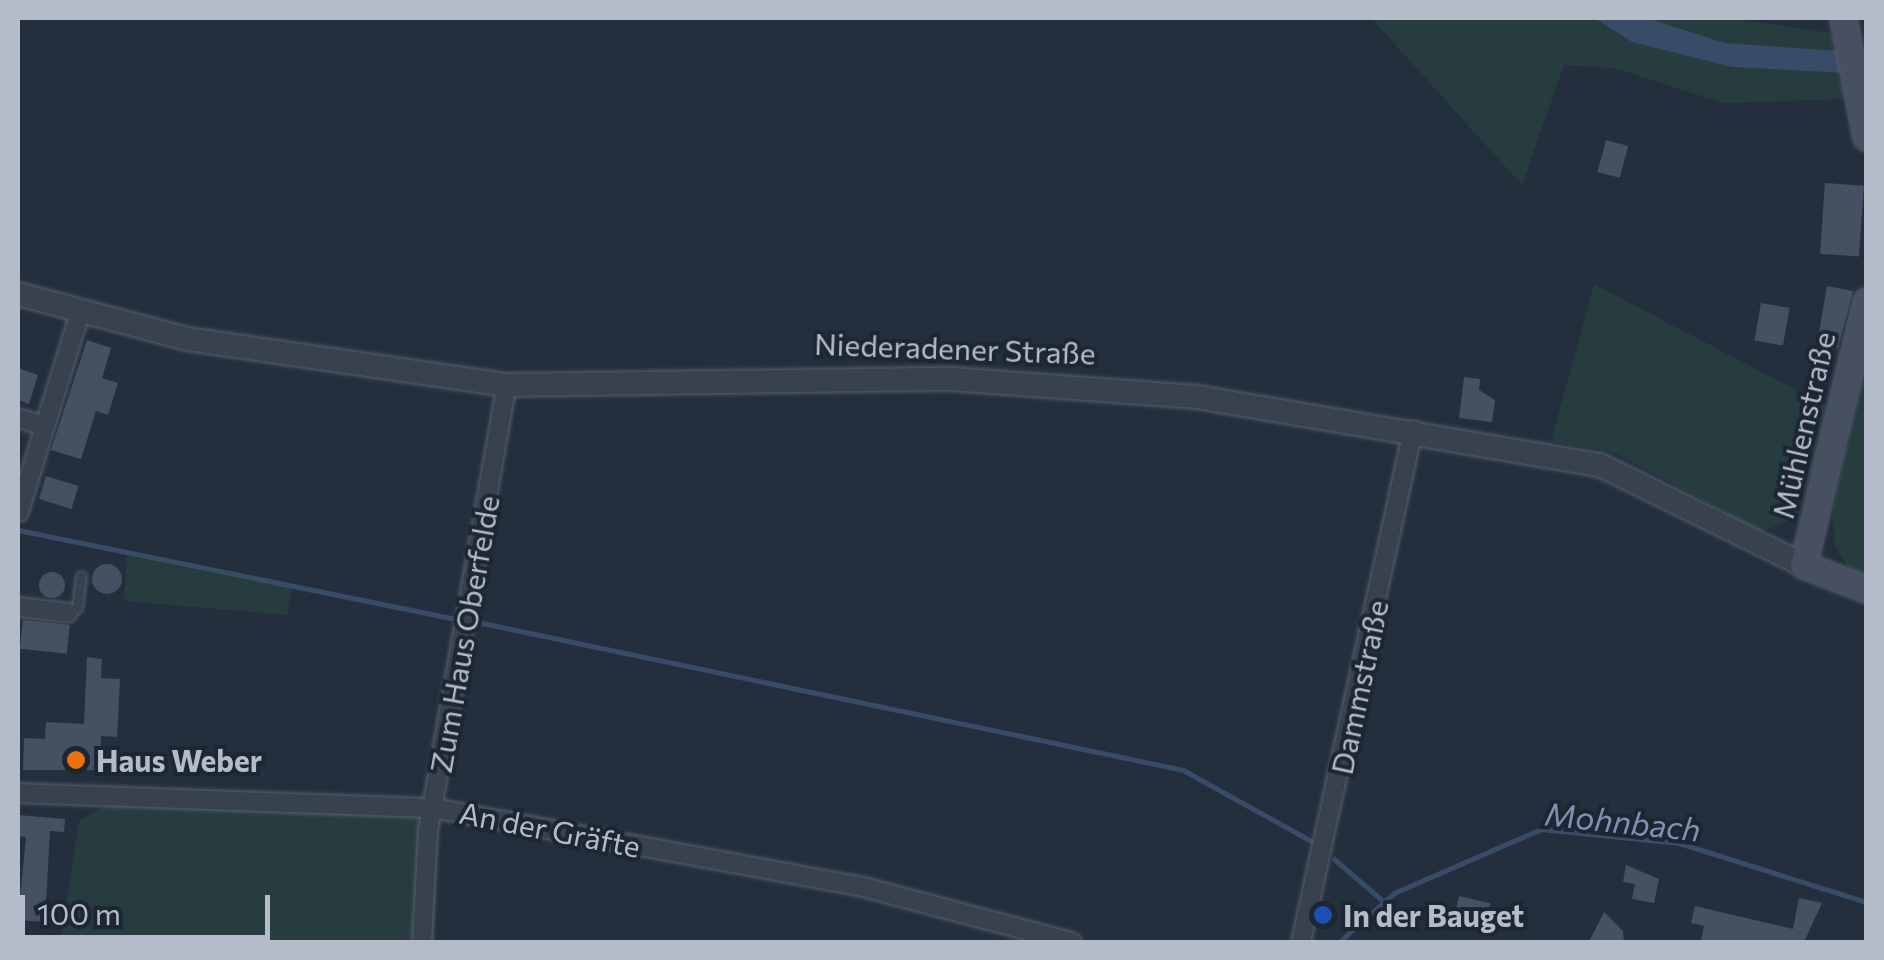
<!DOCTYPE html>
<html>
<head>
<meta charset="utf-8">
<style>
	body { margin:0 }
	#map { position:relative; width:1884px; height:960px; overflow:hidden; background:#242f3e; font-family:Commissioner,sans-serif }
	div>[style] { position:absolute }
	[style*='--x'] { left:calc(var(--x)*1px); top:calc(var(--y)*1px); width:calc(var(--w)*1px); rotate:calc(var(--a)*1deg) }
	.green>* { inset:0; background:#263c3f }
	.water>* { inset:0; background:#394c67 }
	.stream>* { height:5px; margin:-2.5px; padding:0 2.5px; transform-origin:2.5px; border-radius:2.5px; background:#394c67 }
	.building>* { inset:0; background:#455162; transform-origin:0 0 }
	.round { border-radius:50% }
	.roads { filter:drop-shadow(0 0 2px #565f6c) drop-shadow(0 0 2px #565f6c) }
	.service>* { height:9px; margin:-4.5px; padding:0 4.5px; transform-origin:4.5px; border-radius:4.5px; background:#38414e }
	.minor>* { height:18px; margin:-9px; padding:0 9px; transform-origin:9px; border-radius:9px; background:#38414e }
	.tertiary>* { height:22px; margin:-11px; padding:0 11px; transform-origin:11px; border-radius:11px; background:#38414e }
	.secondary>* { height:25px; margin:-12.5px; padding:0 12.5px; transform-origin:12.5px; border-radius:12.5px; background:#465061 }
	.dots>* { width:28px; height:28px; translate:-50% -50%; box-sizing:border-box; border:5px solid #1d2633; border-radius:50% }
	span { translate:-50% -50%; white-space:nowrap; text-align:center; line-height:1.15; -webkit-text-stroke:8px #1d2633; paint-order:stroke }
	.street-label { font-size:30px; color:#b4bcc9 }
	.poi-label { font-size:30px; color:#b4bcc9; font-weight:700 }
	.left { translate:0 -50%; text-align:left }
	.water-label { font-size:32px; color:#7c92b1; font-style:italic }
	.frame { position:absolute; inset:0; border:20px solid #b4bcc9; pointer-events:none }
	.scale { position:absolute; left:20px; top:895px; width:250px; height:45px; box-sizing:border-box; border:5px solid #b4bcc9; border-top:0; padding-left:12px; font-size:30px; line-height:35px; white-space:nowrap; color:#b4bcc9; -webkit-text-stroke:8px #1d2633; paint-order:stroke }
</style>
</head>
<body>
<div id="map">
	<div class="green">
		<div style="clip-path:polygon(1371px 18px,1594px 18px,1632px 42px,1732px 67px,1838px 72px,1846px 99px,1723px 103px,1614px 68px,1564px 65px,1522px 185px)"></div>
		<div style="clip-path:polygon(1647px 18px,1729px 18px,1832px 33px,1837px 56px,1725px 43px)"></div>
		<div style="clip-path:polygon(1594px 284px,1830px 408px,1797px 519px,1762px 531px,1615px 453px,1551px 441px)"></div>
		<div style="clip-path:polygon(1866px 364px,1866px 576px,1850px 570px,1835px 545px,1832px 514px)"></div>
		<div style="clip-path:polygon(127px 555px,292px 587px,287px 615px,124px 601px)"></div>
		<div style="clip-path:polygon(115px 800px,439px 811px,434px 942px,60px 942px,79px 821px)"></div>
	</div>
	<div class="water">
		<div style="clip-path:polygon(1594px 18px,1647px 18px,1725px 43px,1866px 53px,1866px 74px,1732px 67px,1632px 42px)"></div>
	</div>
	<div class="stream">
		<div style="--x:18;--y:530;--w:443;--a:11.5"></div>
		<div style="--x:482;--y:623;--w:716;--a:11.84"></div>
		<div style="--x:1183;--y:770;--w:146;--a:29"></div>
		<div style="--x:1334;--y:859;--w:65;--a:40.6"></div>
		<div style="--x:1339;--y:942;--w:74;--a:-41.7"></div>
		<div style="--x:1394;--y:893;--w:160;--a:-23.5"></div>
		<div style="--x:1541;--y:829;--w:139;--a:5.8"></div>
		<div style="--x:1679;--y:843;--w:196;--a:17.5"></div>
	</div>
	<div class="building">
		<div style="left:1606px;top:140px;width:23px;height:33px;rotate:15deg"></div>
		<div style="left:1825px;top:183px;width:39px;height:71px;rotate:4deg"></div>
		<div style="clip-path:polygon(1827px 286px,1853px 291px,1838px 348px,1817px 344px)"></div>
		<div style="left:1761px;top:303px;width:29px;height:38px;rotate:10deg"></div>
		<div style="clip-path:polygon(87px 340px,111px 348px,102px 378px,118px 383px,108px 415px,96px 411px,81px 459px,51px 450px)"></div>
		<div style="clip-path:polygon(18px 368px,38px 375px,29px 404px,18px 400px)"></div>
		<div style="clip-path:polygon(1464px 377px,1480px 379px,1479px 390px,1495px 400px,1492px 422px,1459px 418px)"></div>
		<div style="left:46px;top:476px;width:34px;height:24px;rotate:17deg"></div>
		<div class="round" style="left:92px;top:564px;width:30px;height:30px"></div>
		<div class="round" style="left:39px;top:572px;width:26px;height:26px"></div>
		<div style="left:23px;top:620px;width:47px;height:29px;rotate:6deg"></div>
		<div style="clip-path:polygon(87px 657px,102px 659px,101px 678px,120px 679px,117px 737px,101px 736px,100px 770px,23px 770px,24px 738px,45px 739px,46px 722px,84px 724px)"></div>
		<div style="clip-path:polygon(18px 815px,65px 819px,64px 832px,50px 831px,45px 922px,18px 920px,26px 837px,18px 836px)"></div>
		<div style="clip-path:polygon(1626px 865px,1659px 879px,1654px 903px,1632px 899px,1635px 884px,1623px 882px)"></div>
		<div style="left:1459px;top:896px;width:32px;height:26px;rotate:13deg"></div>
		<div style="clip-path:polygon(1799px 898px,1822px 903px,1804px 942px,1713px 942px,1701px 940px,1704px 926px,1691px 923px,1695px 906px,1793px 929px)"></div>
		<div style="clip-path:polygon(1604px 912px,1623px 931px,1624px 942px,1589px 942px)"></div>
	</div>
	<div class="roads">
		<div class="service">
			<div style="--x:68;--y:612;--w:10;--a:-24"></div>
			<div style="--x:77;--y:608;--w:32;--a:-83"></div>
		</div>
		<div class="minor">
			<div style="--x:18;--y:418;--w:28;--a:17"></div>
			<div style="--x:45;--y:426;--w:118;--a:-72.8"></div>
			<div style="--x:19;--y:512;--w:90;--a:-73.2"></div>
			<div style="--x:18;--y:607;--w:50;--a:6.8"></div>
			<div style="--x:18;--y:793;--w:415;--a:2.1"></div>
			<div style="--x:433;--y:808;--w:441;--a:10.4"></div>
			<div style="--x:867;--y:888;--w:212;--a:14.8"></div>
			<div style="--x:422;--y:942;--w:111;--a:-86.9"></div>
			<div style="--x:428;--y:831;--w:453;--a:-80"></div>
			<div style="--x:1301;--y:942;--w:524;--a:-77.66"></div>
		</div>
		<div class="tertiary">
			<div style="--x:18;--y:294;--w:175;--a:14.9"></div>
			<div style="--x:187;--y:339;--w:323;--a:8.2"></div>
			<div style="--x:507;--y:385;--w:444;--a:-0.8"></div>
			<div style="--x:951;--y:379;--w:247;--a:4.2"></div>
			<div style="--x:1197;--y:397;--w:409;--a:9.6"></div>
			<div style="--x:1600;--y:465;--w:226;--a:26.2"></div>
		</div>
		<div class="secondary">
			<div style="--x:1843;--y:18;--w:121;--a:79.1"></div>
			<div style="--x:1866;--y:301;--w:271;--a:103.4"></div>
			<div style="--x:1803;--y:565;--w:67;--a:20.9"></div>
		</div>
	</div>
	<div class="dots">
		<div style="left:76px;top:760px;background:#e8710a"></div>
		<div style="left:1323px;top:915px;background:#1a4fb4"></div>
	</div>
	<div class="street-label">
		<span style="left:955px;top:348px;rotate:2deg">Niederadener Straße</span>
		<span style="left:1803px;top:425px;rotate:-77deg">Mühlenstraße</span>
		<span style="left:464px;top:634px;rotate:-80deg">Zum Haus Oberfelde</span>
		<span style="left:1359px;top:687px;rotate:-78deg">Dammstraße</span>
		<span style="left:550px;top:829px;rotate:11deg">An der Gräfte</span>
	</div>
	<div class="poi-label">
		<span class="left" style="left:96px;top:760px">Haus Weber</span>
		<span class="left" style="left:1343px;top:915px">In der Bauget</span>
	</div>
	<div class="water-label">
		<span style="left:1623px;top:821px;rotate:6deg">Mohnbach</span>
	</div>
	<div class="frame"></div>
	<div class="scale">100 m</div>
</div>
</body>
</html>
